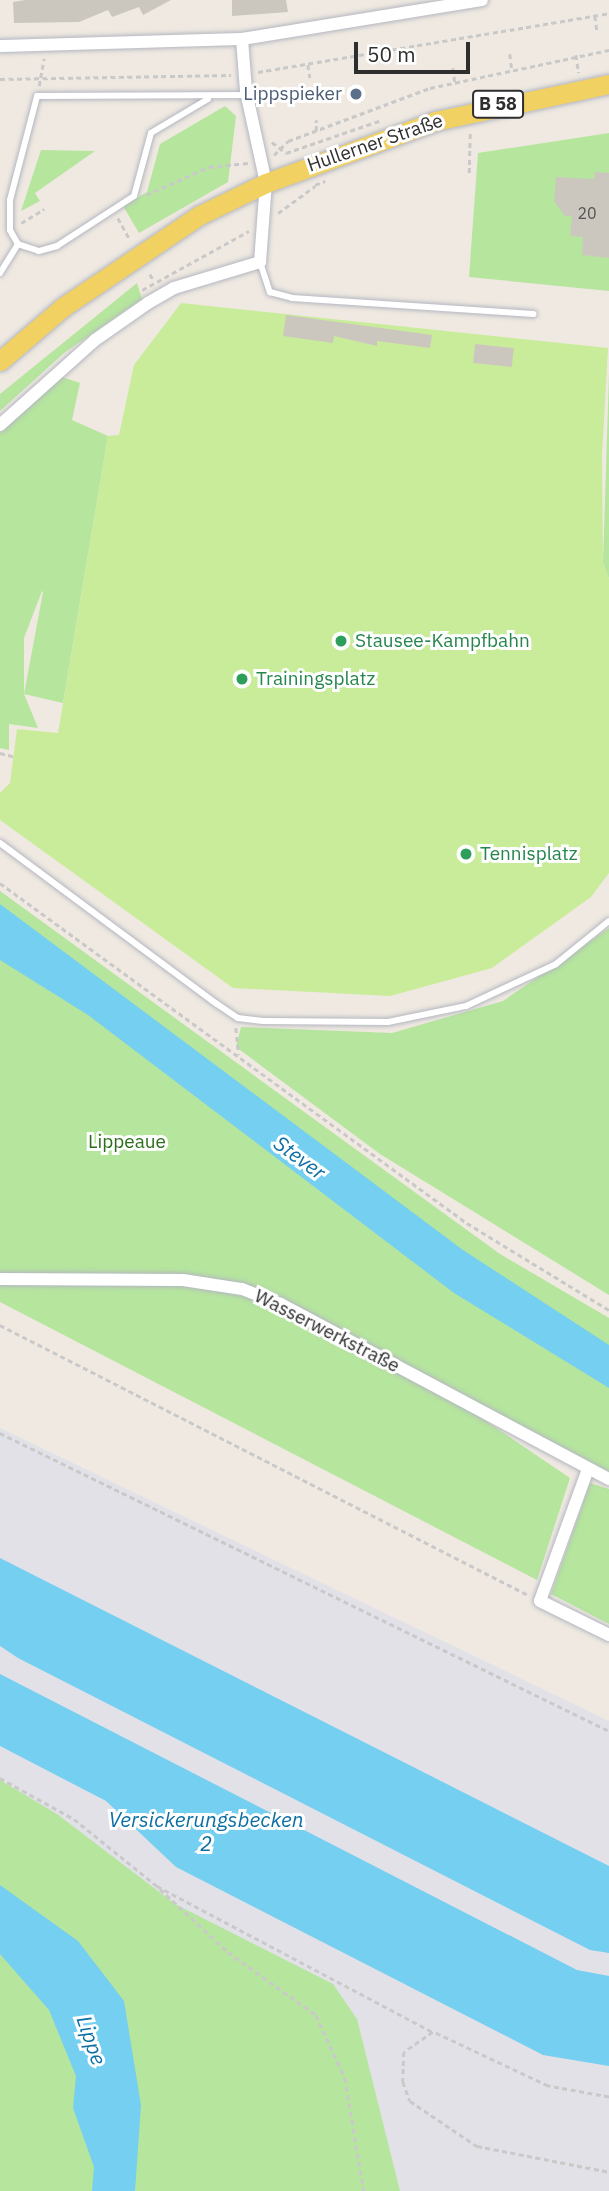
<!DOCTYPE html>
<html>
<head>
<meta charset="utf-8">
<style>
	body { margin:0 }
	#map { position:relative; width:609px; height:2191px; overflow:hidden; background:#efe9e1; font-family:"IBM Plex Sans",sans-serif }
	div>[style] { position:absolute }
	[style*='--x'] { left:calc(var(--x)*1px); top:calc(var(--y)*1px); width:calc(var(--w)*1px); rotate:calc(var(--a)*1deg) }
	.industrial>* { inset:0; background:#e3e1e8 }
	.green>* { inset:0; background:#b6e59e }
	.pitch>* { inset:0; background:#c9ec9a }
	.water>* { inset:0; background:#75cff0 }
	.building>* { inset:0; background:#cbc7bf; transform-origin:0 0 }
	.path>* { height:2.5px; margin-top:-1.25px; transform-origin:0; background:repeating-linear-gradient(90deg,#c9c9c9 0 5px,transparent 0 8.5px) }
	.roads { filter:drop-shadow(0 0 2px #b4b7c1) drop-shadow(0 0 2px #b4b7c1) }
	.service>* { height:6px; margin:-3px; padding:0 3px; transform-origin:3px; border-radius:3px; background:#fff }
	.minor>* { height:12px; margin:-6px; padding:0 6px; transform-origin:6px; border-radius:6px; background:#fff }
	.primary>* { height:19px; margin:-9.5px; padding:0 9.5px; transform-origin:9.5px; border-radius:9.5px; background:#f2d163 }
	.dots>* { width:19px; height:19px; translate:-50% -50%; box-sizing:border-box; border:4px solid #fff; border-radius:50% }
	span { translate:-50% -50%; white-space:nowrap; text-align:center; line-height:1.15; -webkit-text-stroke:6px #fff; paint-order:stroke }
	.number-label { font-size:16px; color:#555452 }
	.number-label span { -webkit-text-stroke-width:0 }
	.shield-label span { padding:2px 5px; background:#fff; border:2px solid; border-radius:5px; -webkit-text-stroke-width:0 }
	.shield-label { font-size:18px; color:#2e2e2e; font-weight:700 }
	.service-label { font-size:19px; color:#4e5e75 }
	.right { translate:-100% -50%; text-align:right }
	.street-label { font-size:19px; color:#2e2e2e }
	.leisure-label { font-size:19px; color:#27864d }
	.left { translate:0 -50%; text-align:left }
	.park-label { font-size:19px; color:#2c6e1b }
	.water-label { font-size:21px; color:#0d6fa3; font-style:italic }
	.scale { position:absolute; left:354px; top:42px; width:116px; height:32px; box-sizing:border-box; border:4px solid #2e2e2e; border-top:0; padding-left:9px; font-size:21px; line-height:24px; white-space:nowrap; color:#2e2e2e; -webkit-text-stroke:5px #fff; paint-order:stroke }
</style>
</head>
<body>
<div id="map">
	<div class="industrial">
		<div style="clip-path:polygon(0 1428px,609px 1721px,609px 2191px,365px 2191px,0 1781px)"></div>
	</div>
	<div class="green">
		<div style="clip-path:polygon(225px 106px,236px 116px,228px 182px,139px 233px,123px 206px,147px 192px,160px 144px)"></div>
		<div style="clip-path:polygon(609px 133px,609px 291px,469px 277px,478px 153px)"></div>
		<div style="clip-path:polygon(41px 150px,95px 151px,35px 193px,40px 201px,21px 211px)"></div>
		<div style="clip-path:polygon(137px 283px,142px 299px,64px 353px,0 411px,0 394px)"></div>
		<div style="clip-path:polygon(609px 374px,609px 579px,603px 563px)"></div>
		<div style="clip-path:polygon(evenodd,62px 377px,80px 383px,72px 420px,108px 436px,63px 703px,24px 694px,38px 728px,9px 724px,9px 750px,0 748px,0 433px,62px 377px,42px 591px,43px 592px,24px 694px,24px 638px,42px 591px)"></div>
		<div style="clip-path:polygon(0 891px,500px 1254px,609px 1318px,609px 1472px,396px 1360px,570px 1478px,537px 1580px,0 1302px)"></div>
		<div style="clip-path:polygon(609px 928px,609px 1295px,380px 1154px,236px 1047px,241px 1027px,392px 1033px,503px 1001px)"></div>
		<div style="clip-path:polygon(590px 1483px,609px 1489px,609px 1624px,551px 1594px)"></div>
		<div style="clip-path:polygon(0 1780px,57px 1814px,175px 1904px,333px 1984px,357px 2019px,400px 2191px,0 2191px)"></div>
	</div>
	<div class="pitch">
		<div style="clip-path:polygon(181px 303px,608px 348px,602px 456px,603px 563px,609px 579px,609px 873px,591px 897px,492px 968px,390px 996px,233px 988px,0 820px,0 793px,10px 783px,17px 729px,58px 733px,108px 436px,119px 435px,134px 365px)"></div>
	</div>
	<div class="water">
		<div style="clip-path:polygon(0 904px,463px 1250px,609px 1345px,609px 1388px,454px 1293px,88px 1015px,0 960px)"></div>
		<div style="clip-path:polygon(0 1558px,609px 1866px,609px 1953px,590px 1950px,18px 1658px,0 1646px)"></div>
		<div style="clip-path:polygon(0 1674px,577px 1970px,609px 1976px,609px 2066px,543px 2055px,176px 1867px,106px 1801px,0 1746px)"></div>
		<div style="clip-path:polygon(0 1885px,78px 1941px,124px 2001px,141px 2105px,135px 2191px,92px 2191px,94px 2167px,73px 2108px,76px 2076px,49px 2010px,0 1954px)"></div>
	</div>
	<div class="building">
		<div style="clip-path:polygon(25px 0,171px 0,143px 15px,139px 7px,112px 17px,108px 10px,79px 22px,14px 23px,13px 2px)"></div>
		<div style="clip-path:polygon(232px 0,286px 0,288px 12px,232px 16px)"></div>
		<div style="clip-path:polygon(595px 172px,609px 173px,609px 258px,582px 255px,583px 237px,570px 236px,572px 216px,565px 216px,554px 201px,556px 177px,594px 179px)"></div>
		<div style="clip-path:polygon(286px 315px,432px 335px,430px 348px,377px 341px,377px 346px,334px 336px,333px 343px,283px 336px)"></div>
		<div style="left:475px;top:344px;width:39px;height:19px;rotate:6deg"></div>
	</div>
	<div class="path">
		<div style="--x:595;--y:16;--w:14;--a:82"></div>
		<div style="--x:510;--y:54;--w:16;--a:83"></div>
		<div style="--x:576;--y:55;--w:18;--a:81"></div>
		<div style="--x:308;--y:65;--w:13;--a:81"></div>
		<div style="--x:453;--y:68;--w:14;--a:82"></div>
		<div style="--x:258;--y:72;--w:356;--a:-9.5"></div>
		<div style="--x:0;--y:79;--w:231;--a:-1"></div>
		<div style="--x:39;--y:86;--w:28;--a:-80"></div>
		<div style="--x:316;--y:131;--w:11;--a:-90"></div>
		<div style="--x:272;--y:142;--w:18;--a:38"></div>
		<div style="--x:286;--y:153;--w:102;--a:-19"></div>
		<div style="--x:274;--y:155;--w:20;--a:-45"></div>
		<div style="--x:288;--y:141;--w:152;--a:-20.5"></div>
		<div style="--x:430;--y:88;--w:183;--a:-12"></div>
		<div style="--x:469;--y:173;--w:42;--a:-88.6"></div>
		<div style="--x:315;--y:185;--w:11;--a:-22"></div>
		<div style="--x:146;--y:195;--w:69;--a:-24"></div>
		<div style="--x:209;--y:167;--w:39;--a:-6"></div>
		<div style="--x:278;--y:213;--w:46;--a:-36.1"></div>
		<div style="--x:118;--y:218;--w:23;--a:61"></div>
		<div style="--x:21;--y:223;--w:27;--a:-31"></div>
		<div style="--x:150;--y:274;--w:8;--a:60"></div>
		<div style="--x:142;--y:290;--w:122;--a:-28.9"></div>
		<div style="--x:0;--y:753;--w:16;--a:14"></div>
		<div style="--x:0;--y:883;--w:578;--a:36.06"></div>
		<div style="--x:467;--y:1223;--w:167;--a:31.5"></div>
		<div style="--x:236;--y:1028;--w:27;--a:84"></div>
		<div style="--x:0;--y:1325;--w:593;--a:27.08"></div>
		<div style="--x:0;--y:1433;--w:678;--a:26.07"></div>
		<div style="--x:0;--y:1778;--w:85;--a:29"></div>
		<div style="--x:74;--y:1819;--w:107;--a:38.9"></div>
		<div style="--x:157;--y:1886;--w:312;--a:27.9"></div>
		<div style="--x:160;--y:1889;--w:93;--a:42.8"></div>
		<div style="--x:228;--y:1952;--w:108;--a:35.6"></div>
		<div style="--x:316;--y:2015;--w:69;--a:65.3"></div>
		<div style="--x:345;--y:2078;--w:115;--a:80.5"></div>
		<div style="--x:609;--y:2097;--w:62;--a:-169.8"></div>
		<div style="--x:548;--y:2086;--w:127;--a:-154.8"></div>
		<div style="--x:433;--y:2032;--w:35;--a:145"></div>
		<div style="--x:404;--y:2052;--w:30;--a:92"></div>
		<div style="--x:403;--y:2082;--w:20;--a:70"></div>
		<div style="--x:410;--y:2101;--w:81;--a:33.9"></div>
		<div style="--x:477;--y:2146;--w:135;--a:11.1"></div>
	</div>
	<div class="roads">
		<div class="service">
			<div style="--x:208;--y:99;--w:66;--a:149.2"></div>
			<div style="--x:151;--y:133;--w:65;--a:105.1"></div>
			<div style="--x:134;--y:196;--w:92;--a:147"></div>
			<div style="--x:57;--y:246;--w:19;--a:164"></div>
			<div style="--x:39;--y:251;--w:22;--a:-162"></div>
			<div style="--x:18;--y:244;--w:16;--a:-120"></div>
			<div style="--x:10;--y:230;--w:30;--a:-90"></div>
			<div style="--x:10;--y:200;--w:107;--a:-75.4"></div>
			<div style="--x:37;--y:96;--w:209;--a:-0.3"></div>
			<div style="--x:260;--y:262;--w:32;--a:72"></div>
			<div style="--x:270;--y:292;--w:23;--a:15"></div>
			<div style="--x:292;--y:298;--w:242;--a:3.8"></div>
			<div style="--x:0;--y:273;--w:34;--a:-58"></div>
			<div style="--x:0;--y:843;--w:270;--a:36.6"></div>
			<div style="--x:217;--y:1004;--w:25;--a:34"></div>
			<div style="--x:238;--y:1018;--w:25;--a:7"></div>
			<div style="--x:263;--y:1021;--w:125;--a:0.5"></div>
			<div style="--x:388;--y:1022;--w:80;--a:-11.6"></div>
			<div style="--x:466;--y:1006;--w:99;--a:-25"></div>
			<div style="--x:556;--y:964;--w:68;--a:-39.1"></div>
		</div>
		<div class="minor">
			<div style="--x:0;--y:46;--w:242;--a:-1.7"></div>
			<div style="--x:242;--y:39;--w:243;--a:-9.2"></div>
			<div style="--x:0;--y:425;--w:127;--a:-41.8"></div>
			<div style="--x:95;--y:340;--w:65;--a:-34.9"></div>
			<div style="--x:148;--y:303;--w:30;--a:-30"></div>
			<div style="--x:174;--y:288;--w:90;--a:-16.8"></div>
			<div style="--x:260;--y:262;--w:79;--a:-85.7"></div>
			<div style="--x:266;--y:183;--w:94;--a:-102.3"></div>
			<div style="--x:246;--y:91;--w:52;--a:-94.4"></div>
			<div style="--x:0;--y:1279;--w:183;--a:0.3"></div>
			<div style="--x:183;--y:1280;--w:60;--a:8.7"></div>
			<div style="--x:242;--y:1289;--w:42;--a:21"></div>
			<div style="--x:281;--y:1304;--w:372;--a:28.1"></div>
			<div style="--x:588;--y:1469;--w:140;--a:110"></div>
			<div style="--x:540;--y:1601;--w:77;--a:26.2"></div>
		</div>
		<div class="primary">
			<div style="--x:0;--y:361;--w:83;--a:-40.6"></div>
			<div style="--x:63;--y:307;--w:165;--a:-33.9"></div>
			<div style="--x:200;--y:215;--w:73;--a:-25.9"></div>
			<div style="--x:266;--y:183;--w:180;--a:-20.1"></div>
			<div style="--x:435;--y:121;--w:178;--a:-12"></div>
		</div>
	</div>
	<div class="dots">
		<div style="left:356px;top:94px;background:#5c6f8a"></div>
		<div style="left:341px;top:641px;background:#2e9e5b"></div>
		<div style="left:242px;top:679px;background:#2e9e5b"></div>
		<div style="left:466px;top:854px;background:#2e9e5b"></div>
	</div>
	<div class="number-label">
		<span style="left:587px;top:213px">20</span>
	</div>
	<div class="shield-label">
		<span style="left:498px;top:104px">B 58</span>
	</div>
	<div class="service-label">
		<span class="right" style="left:342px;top:94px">Lippspieker</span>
	</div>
	<div class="street-label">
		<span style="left:375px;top:143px;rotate:-19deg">Hullerner Straße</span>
		<span style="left:327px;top:1331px;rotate:27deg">Wasserwerkstraße</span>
	</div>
	<div class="leisure-label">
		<span class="left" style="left:355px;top:641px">Stausee-Kampfbahn</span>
		<span class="left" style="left:256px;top:679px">Trainingsplatz</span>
		<span class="left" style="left:480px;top:854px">Tennisplatz</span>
	</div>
	<div class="park-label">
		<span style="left:127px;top:1142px">Lippeaue</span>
	</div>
	<div class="water-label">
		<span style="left:300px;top:1157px;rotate:36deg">Stever</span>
		<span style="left:206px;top:1831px">Versickerungsbecken<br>2</span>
		<span style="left:92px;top:2040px;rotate:71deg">Lippe</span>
	</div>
	<div class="scale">50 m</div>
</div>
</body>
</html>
